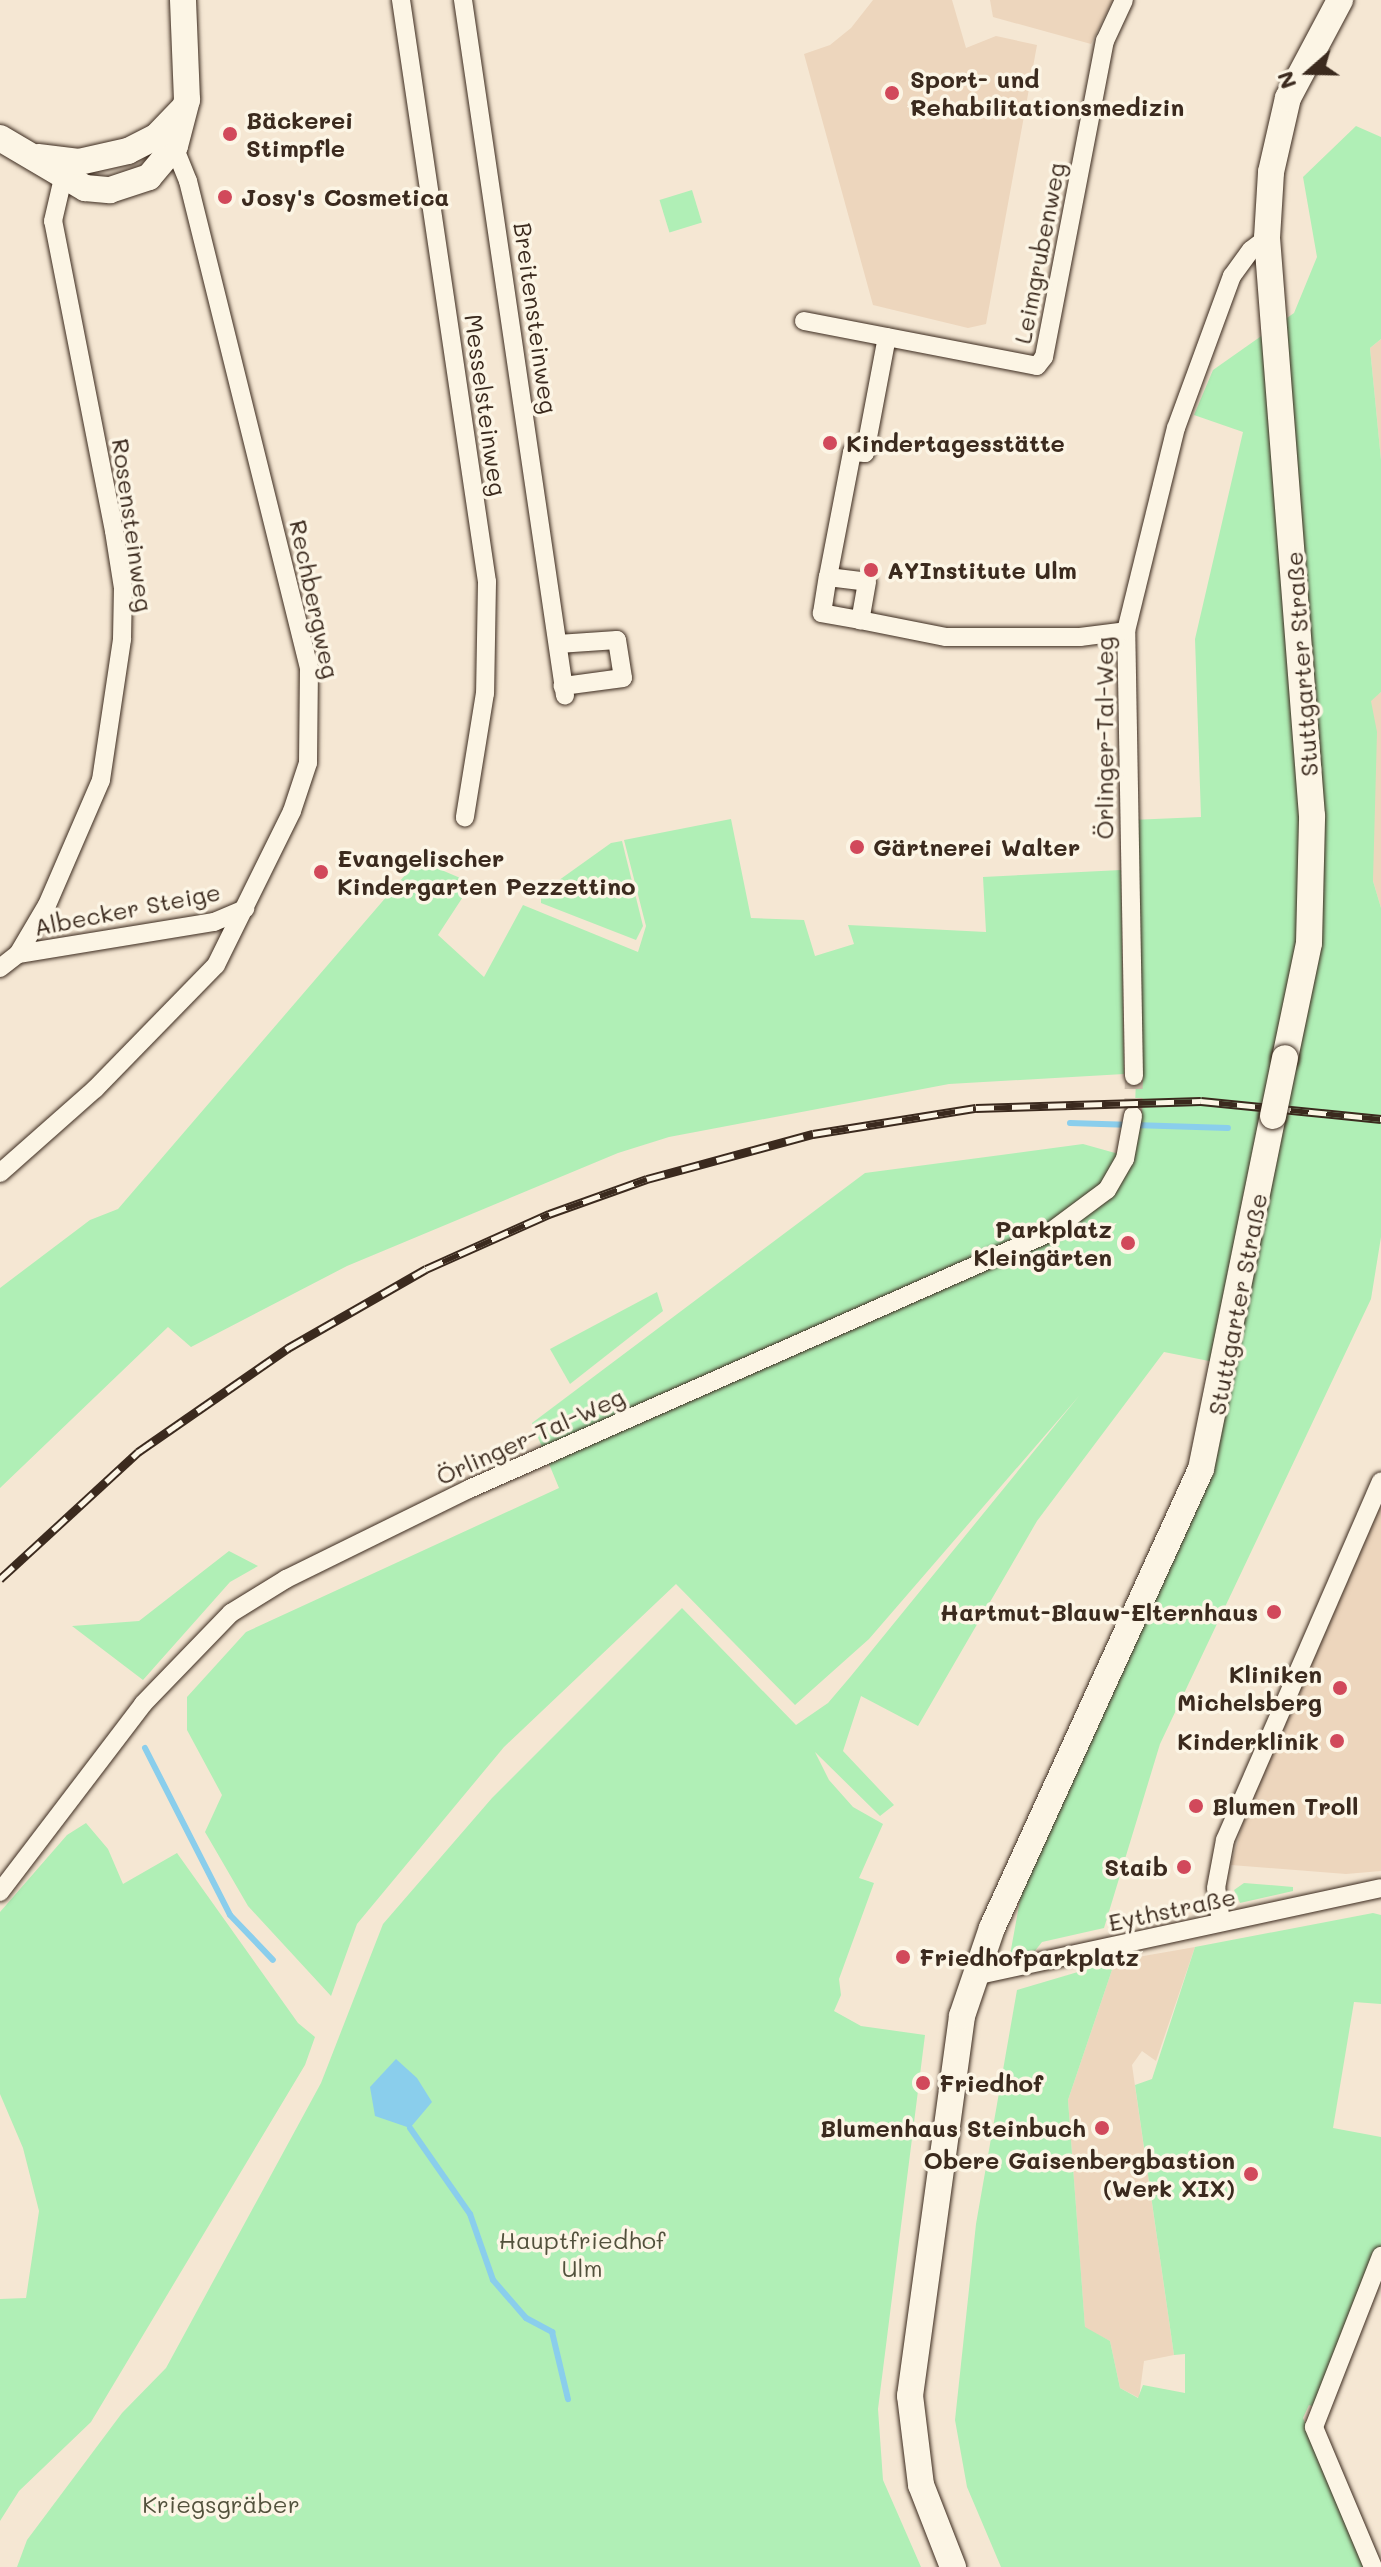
<!DOCTYPE html>
<html>
<head>
<meta charset="utf-8">
<style>
	body { margin:0 }
	#map { position:relative; width:1381px; height:2567px; overflow:hidden; background:#f5e7d3; font-family:Mali,sans-serif }
	div>[style] { position:absolute }
	[style*='--x'] { left:calc(var(--x)*1px); top:calc(var(--y)*1px); width:calc(var(--w)*1px); rotate:calc(var(--a)*1deg) }
	.built>* { inset:0; background:#edd6bd }
	.green>* { inset:0; background:#b0efb6; transform-origin:0 0 }
	.water>* { inset:0; background:#8aceec }
	.stream>* { height:6px; margin:-3px; padding:0 3px; transform-origin:3px; border-radius:3px; background:#8aceec }
	.minor-tunnel>* { height:18px; margin-top:-9px; transform-origin:0; background:repeating-linear-gradient(90deg,#d0c1af 0 18px,transparent 0 27px) }
	.roads { filter:drop-shadow(0 0 2px #3b2a1e) drop-shadow(0 0 2px #3b2a1e) }
	.minor>* { height:18px; margin:-9px; padding:0 9px; transform-origin:9px; border-radius:9px; background:#fcf5e5 }
	.secondary>* { height:26px; margin:-13px; padding:0 13px; transform-origin:13px; border-radius:13px; background:#fcf5e5 }
	.rail>* { height:9px; margin-top:-4.5px; transform-origin:0; background:repeating-linear-gradient(90deg,#fcf5e5 0 18px,#3b2a1e 0 36px); box-sizing:border-box; border-block:2px solid #3b2a1e }
	.bridges { filter:drop-shadow(0 0 2px #3b2a1e) drop-shadow(0 0 2px #3b2a1e) }
	.secondary-bridge>* { height:26px; margin:-13px; padding:0 13px; transform-origin:13px; border-radius:13px; background:#fcf5e5 }
	.dots>* { width:22px; height:22px; translate:-50% -50%; box-sizing:border-box; border:4px solid #fcf5e5; border-radius:50% }
	span { translate:-50% -50%; white-space:nowrap; text-align:center; line-height:1.15; -webkit-text-stroke:7px #fcf5e5; paint-order:stroke }
	.poi-label { font-size:24px; color:#3b2a1e; font-weight:700 }
	.left { translate:0 -50%; text-align:left }
	.right { translate:-100% -50%; text-align:right }
	.street-label { font-size:24px; color:#3b2a1e }
	.park-label { font-size:24px; color:#52513c }
	.north { position:absolute; left:1269px; top:32px; width:80px; height:80px; -webkit-text-stroke:6px #fcf5e5; paint-order:stroke; rotate:250deg; font-size:22px; font-weight:700; line-height:32px; text-align:center; color:#3b2a1e }
	.north::after { content:''; display:block; margin:auto; width:28px; height:36px; background:#3b2a1e; clip-path:polygon(50% 0,100% 100%,50% 72%,0 100%) }
</style>
</head>
<body>
<div id="map">
	<div class="built">
		<div style="clip-path:polygon(873px 0,952px 0,966px 48px,996px 36px,1037px 45px,986px 324px,968px 328px,873px 305px,804px 54px,830px 45px,851px 28px)"></div>
		<div style="clip-path:polygon(990px 0,1113px 0,1091px 44px,993px 17px)"></div>
		<div style="clip-path:polygon(1381px 339px,1381px 460px,1370px 348px)"></div>
		<div style="clip-path:polygon(1381px 692px,1381px 908px,1373px 881px,1371px 700px)"></div>
		<div style="clip-path:polygon(1381px 1505px,1381px 1871px,1346px 1874px,1231px 1865px,1244px 1819px)"></div>
		<div style="clip-path:polygon(1195px 1947px,1156px 2061px,1142px 2051px,1132px 2065px,1174px 2355px,1144px 2361px,1139px 2398px,1120px 2388px,1110px 2341px,1085px 2328px,1068px 2100px,1115px 1961px)"></div>
	</div>
	<div class="green">
		<div style="clip-path:polygon(1356px 126px,1381px 137px,1381px 339px,1370px 348px,1381px 460px,1381px 692px,1371px 701px,1377px 732px,1373px 881px,1381px 908px,1381px 1237px,1371px 1299px,1160px 1744px,1104px 1928px,1042px 1942px,1034px 1952px,1010px 1955px,1022px 1889px,1205px 1491px,1224px 1364px,1164px 1352px,1037px 1521px,918px 1726px,861px 1696px,843px 1751px,894px 1805px,880px 1816px,815px 1752px,829px 1780px,853px 1807px,883px 1824px,859px 1878px,874px 1883px,839px 1979px,841px 1995px,834px 2011px,861px 2026px,925px 2035px,878px 2409px,883px 2480px,921px 2567px,17px 2567px,27px 2540px,122px 2413px,166px 2368px,321px 2083px,383px 1924px,492px 1798px,682px 1608px,796px 1725px,828px 1703px,851px 1676px,1079px 1396px,869px 1639px,795px 1705px,676px 1584px,504px 1747px,357px 1924px,331px 1996px,248px 1906px,205px 1832px,222px 1795px,187px 1730px,187px 1697px,246px 1632px,559px 1488px,532px 1423px,865px 1173px,1083px 1144px,1133px 1158px,1138px 1027px,1131px 820px,1201px 817px,1195px 639px,1243px 432px,1194px 415px,1213px 370px,1294px 313px,1317px 257px,1303px 177px)"></div>
		<div style="left:692px;top:190px;width:34px;height:34px;rotate:73deg"></div>
		<div style="clip-path:polygon(731px 819px,751px 918px,804px 920px,815px 956px,854px 944px,848px 925px,986px 932px,983px 877px,1121px 870px,1124px 1074px,949px 1084px,669px 1137px,618px 1153px,347px 1266px,191px 1347px,168px 1327px,0 1488px,0 1288px,90px 1220px,118px 1209px,418px 860px,472px 883px,438px 935px,484px 977px,523px 905px,638px 952px,646px 926px,624px 840px)"></div>
		<div style="clip-path:polygon(622px 841px,643px 926px,636px 940px,541px 903px,541px 893px,611px 843px)"></div>
		<div style="clip-path:polygon(657px 1292px,663px 1311px,570px 1384px,550px 1349px)"></div>
		<div style="clip-path:polygon(229px 1551px,258px 1566px,230px 1582px,143px 1680px,72px 1626px,139px 1621px)"></div>
		<div style="clip-path:polygon(86px 1823px,108px 1849px,123px 1884px,177px 1853px,298px 2023px,315px 2037px,305px 2065px,91px 2422px,19px 2491px,0 2521px,0 2299px,26px 2298px,39px 2211px,23px 2148px,0 2094px,0 1912px,67px 1835px)"></div>
		<div style="clip-path:polygon(1244px 1883px,1293px 1887px,1293px 1891px,1240px 1903px,1234px 1890px)"></div>
		<div style="clip-path:polygon(1373px 1913px,1381px 1915px,1381px 2004px,1354px 2002px,1333px 2128px,1381px 2137px,1381px 2256px,1318px 2408px,1309px 2405px,1303px 2418px,1365px 2567px,1001px 2567px,967px 2487px,955px 2420px,976px 2224px,1017px 1990px,1115px 1961px,1068px 2100px,1085px 2327px,1110px 2341px,1120px 2388px,1138px 2398px,1143px 2385px,1185px 2393px,1185px 2354px,1174px 2355px,1135px 2085px,1152px 2079px,1195px 1947px)"></div>
	</div>
	<div class="water">
		<div style="clip-path:polygon(396px 2059px,417px 2078px,432px 2102px,410px 2128px,375px 2116px,370px 2087px)"></div>
	</div>
	<div class="stream">
		<div style="--x:1070;--y:1123;--w:158;--a:1.8"></div>
		<div style="--x:145;--y:1748;--w:187;--a:63"></div>
		<div style="--x:230;--y:1915;--w:62;--a:46.3"></div>
		<div style="--x:410;--y:2128;--w:105;--a:55.1"></div>
		<div style="--x:470;--y:2214;--w:70;--a:70.8"></div>
		<div style="--x:493;--y:2280;--w:50;--a:49"></div>
		<div style="--x:526;--y:2318;--w:30;--a:28"></div>
		<div style="--x:552;--y:2332;--w:69;--a:76.6"></div>
	</div>
	<div class="minor-tunnel">
		<div style="--x:1133;--y:1116;--w:40;--a:-88.6"></div>
	</div>
	<div class="roads">
		<div class="minor">
			<div style="--x:401;--y:0;--w:588;--a:81.59"></div>
			<div style="--x:487;--y:582;--w:111;--a:91"></div>
			<div style="--x:485;--y:693;--w:126;--a:99.2"></div>
			<div style="--x:463;--y:0;--w:703;--a:81.66"></div>
			<div style="--x:804;--y:321;--w:237;--a:10.9"></div>
			<div style="--x:1037;--y:366;--w:11;--a:-52"></div>
			<div style="--x:1044;--y:357;--w:322;--a:-79.1"></div>
			<div style="--x:1105;--y:41;--w:45;--a:-65.1"></div>
			<div style="--x:828;--y:577;--w:39;--a:7"></div>
			<div style="--x:867;--y:582;--w:39;--a:100"></div>
			<div style="--x:860;--y:620;--w:39;--a:-170"></div>
			<div style="--x:822;--y:613;--w:36;--a:-81"></div>
			<div style="--x:828;--y:577;--w:127;--a:-79.1"></div>
			<div style="--x:852;--y:452;--w:13;--a:4"></div>
			<div style="--x:865;--y:453;--w:118;--a:-79.3"></div>
			<div style="--x:860;--y:620;--w:88;--a:11.2"></div>
			<div style="--x:946;--y:637;--w:134;--a:0"></div>
			<div style="--x:1080;--y:637;--w:46;--a:-7.4"></div>
			<div style="--x:558;--y:644;--w:59;--a:-3.9"></div>
			<div style="--x:617;--y:640;--w:38;--a:81"></div>
			<div style="--x:623;--y:678;--w:61;--a:172.4"></div>
			<div style="--x:18;--y:954;--w:199;--a:-9.3"></div>
			<div style="--x:214;--y:922;--w:34;--a:-23"></div>
			<div style="--x:0;--y:968;--w:23;--a:-38"></div>
			<div style="--x:18;--y:954;--w:57;--a:-59.4"></div>
			<div style="--x:47;--y:905;--w:136;--a:-66.6"></div>
			<div style="--x:101;--y:780;--w:143;--a:-81.5"></div>
			<div style="--x:122;--y:639;--w:51;--a:-88.9"></div>
			<div style="--x:123;--y:588;--w:58;--a:-99"></div>
			<div style="--x:114;--y:531;--w:316;--a:-101.1"></div>
			<div style="--x:53;--y:221;--w:57;--a:-76.9"></div>
			<div style="--x:1134;--y:1076;--w:445;--a:-91"></div>
			<div style="--x:1126;--y:631;--w:209;--a:-76.2"></div>
			<div style="--x:1176;--y:428;--w:162;--a:-69.8"></div>
			<div style="--x:1232;--y:276;--w:32;--a:-54"></div>
			<div style="--x:1251;--y:250;--w:20;--a:-37"></div>
			<div style="--x:0;--y:1173;--w:127;--a:-41.5"></div>
			<div style="--x:95;--y:1089;--w:173;--a:-45.7"></div>
			<div style="--x:216;--y:965;--w:172;--a:-63.7"></div>
			<div style="--x:292;--y:811;--w:51;--a:-71.6"></div>
			<div style="--x:308;--y:763;--w:95;--a:-89.4"></div>
			<div style="--x:309;--y:668;--w:502;--a:-103.95"></div>
			<div style="--x:188;--y:181;--w:45;--a:-112"></div>
			<div style="--x:0;--y:1892;--w:236;--a:-52.7"></div>
			<div style="--x:143;--y:1704;--w:127;--a:-46"></div>
			<div style="--x:231;--y:1613;--w:65;--a:-31.7"></div>
			<div style="--x:286;--y:1579;--w:204;--a:-26.2"></div>
			<div style="--x:469;--y:1489;--w:634;--a:-23.82"></div>
			<div style="--x:1049;--y:1233;--w:72;--a:-36.6"></div>
			<div style="--x:1107;--y:1190;--w:36;--a:-60"></div>
			<div style="--x:1125;--y:1159;--w:44;--a:-79.5"></div>
			<div style="--x:1221;--y:1922;--w:34;--a:-98"></div>
			<div style="--x:1216;--y:1888;--w:49;--a:-79.4"></div>
			<div style="--x:1225;--y:1840;--w:391;--a:-66.5"></div>
			<div style="--x:974;--y:1976;--w:416;--a:-12.2"></div>
			<div style="--x:1373;--y:2567;--w:152;--a:-112.9"></div>
			<div style="--x:1314;--y:2427;--w:184;--a:-68.6"></div>
		</div>
		<div class="secondary">
			<div style="--x:0;--y:138;--w:99;--a:30.5"></div>
			<div style="--x:85;--y:188;--w:25;--a:5"></div>
			<div style="--x:110;--y:190;--w:41;--a:-18.4"></div>
			<div style="--x:149;--y:177;--w:40;--a:-50"></div>
			<div style="--x:175;--y:146;--w:48;--a:-75.4"></div>
			<div style="--x:187;--y:100;--w:100;--a:-92.3"></div>
			<div style="--x:38;--y:157;--w:41;--a:7"></div>
			<div style="--x:79;--y:162;--w:50;--a:-12.7"></div>
			<div style="--x:128;--y:151;--w:33;--a:-27"></div>
			<div style="--x:157;--y:136;--w:36;--a:-46"></div>
			<div style="--x:1285;--y:1058;--w:117;--a:-78.2"></div>
			<div style="--x:1309;--y:943;--w:127;--a:-88.6"></div>
			<div style="--x:1312;--y:816;--w:580;--a:-94.45"></div>
			<div style="--x:1267;--y:238;--w:66;--a:-86.5"></div>
			<div style="--x:1271;--y:172;--w:76;--a:-77.1"></div>
			<div style="--x:1288;--y:98;--w:111;--a:-62"></div>
			<div style="--x:953;--y:2567;--w:88;--a:-111.3"></div>
			<div style="--x:921;--y:2485;--w:90;--a:-97"></div>
			<div style="--x:910;--y:2396;--w:384;--a:-82.2"></div>
			<div style="--x:962;--y:2016;--w:93;--a:-71.2"></div>
			<div style="--x:992;--y:1928;--w:504;--a:-65.52"></div>
			<div style="--x:1201;--y:1469;--w:360;--a:-78.5"></div>
		</div>
	</div>
	<div class="rail">
		<div style="--x:0;--y:1579;--w:188;--a:-42.6"></div>
		<div style="--x:138;--y:1452;--w:183;--a:-34.7"></div>
		<div style="--x:288;--y:1348;--w:159;--a:-29.8"></div>
		<div style="--x:426;--y:1269;--w:135;--a:-24.1"></div>
		<div style="--x:549;--y:1214;--w:104;--a:-19.7"></div>
		<div style="--x:647;--y:1179;--w:172;--a:-15.2"></div>
		<div style="--x:813;--y:1134;--w:165;--a:-9.1"></div>
		<div style="--x:976;--y:1108;--w:225;--a:-1.8"></div>
		<div style="--x:1201;--y:1101;--w:181;--a:5.7"></div>
	</div>
	<div class="bridges">
		<div class="secondary-bridge">
			<div style="--x:1273;--y:1116;--w:59;--a:-78.3"></div>
		</div>
	</div>
	<div class="dots">
		<div style="left:892px;top:93px;background:#d1495b"></div>
		<div style="left:230px;top:134px;background:#d1495b"></div>
		<div style="left:225px;top:197px;background:#d1495b"></div>
		<div style="left:830px;top:443px;background:#d1495b"></div>
		<div style="left:871px;top:570px;background:#d1495b"></div>
		<div style="left:857px;top:847px;background:#d1495b"></div>
		<div style="left:321px;top:872px;background:#d1495b"></div>
		<div style="left:1128px;top:1243px;background:#d1495b"></div>
		<div style="left:1274px;top:1612px;background:#d1495b"></div>
		<div style="left:1340px;top:1688px;background:#d1495b"></div>
		<div style="left:1337px;top:1741px;background:#d1495b"></div>
		<div style="left:1196px;top:1806px;background:#d1495b"></div>
		<div style="left:1184px;top:1867px;background:#d1495b"></div>
		<div style="left:903px;top:1957px;background:#d1495b"></div>
		<div style="left:923px;top:2083px;background:#d1495b"></div>
		<div style="left:1102px;top:2128px;background:#d1495b"></div>
		<div style="left:1251px;top:2174px;background:#d1495b"></div>
	</div>
	<div class="poi-label">
		<span class="left" style="left:910px;top:93px">Sport- und<br>Rehabilitationsmedizin</span>
		<span class="left" style="left:246px;top:134px">Bäckerei<br>Stimpfle</span>
		<span class="left" style="left:241px;top:197px">Josy's Cosmetica</span>
		<span class="left" style="left:846px;top:443px">Kindertagesstätte</span>
		<span class="left" style="left:887px;top:570px">AYInstitute Ulm</span>
		<span class="left" style="left:873px;top:847px">Gärtnerei Walter</span>
		<span class="left" style="left:337px;top:872px">Evangelischer<br>Kindergarten Pezzettino</span>
		<span class="right" style="left:1112px;top:1243px">Parkplatz<br>Kleingärten</span>
		<span class="right" style="left:1258px;top:1612px">Hartmut-Blauw-Elternhaus</span>
		<span class="right" style="left:1322px;top:1688px">Kliniken<br>Michelsberg</span>
		<span class="right" style="left:1319px;top:1741px">Kinderklinik</span>
		<span class="left" style="left:1212px;top:1806px">Blumen Troll</span>
		<span class="right" style="left:1168px;top:1867px">Staib</span>
		<span class="left" style="left:919px;top:1957px">Friedhofparkplatz</span>
		<span class="left" style="left:939px;top:2083px">Friedhof</span>
		<span class="right" style="left:1086px;top:2128px">Blumenhaus Steinbuch</span>
		<span class="right" style="left:1235px;top:2174px">Obere Gaisenbergbastion<br>(Werk XIX)</span>
	</div>
	<div class="street-label">
		<span style="left:1039px;top:253px;rotate:-79deg">Leimgrubenweg</span>
		<span style="left:536px;top:318px;rotate:82deg">Breitensteinweg</span>
		<span style="left:486px;top:405px;rotate:82deg">Messelsteinweg</span>
		<span style="left:133px;top:525px;rotate:82deg">Rosensteinweg</span>
		<span style="left:315px;top:599px;rotate:78deg">Rechbergweg</span>
		<span style="left:1301px;top:664px;rotate:-94deg">Stuttgarter Straße</span>
		<span style="left:1104px;top:738px;rotate:-90deg">Örlinger-Tal-Weg</span>
		<span style="left:127px;top:909px;rotate:-11deg">Albecker Steige</span>
		<span style="left:1237px;top:1304px;rotate:-79deg">Stuttgarter Straße</span>
		<span style="left:530px;top:1436px;rotate:-24deg">Örlinger-Tal-Weg</span>
		<span style="left:1172px;top:1909px;rotate:-12deg">Eythstraße</span>
	</div>
	<div class="park-label">
		<span style="left:582px;top:2254px">Hauptfriedhof<br>Ulm</span>
		<span style="left:221px;top:2504px">Kriegsgräber</span>
	</div>
	<div class="north">N</div>
</div>
</body>
</html>
